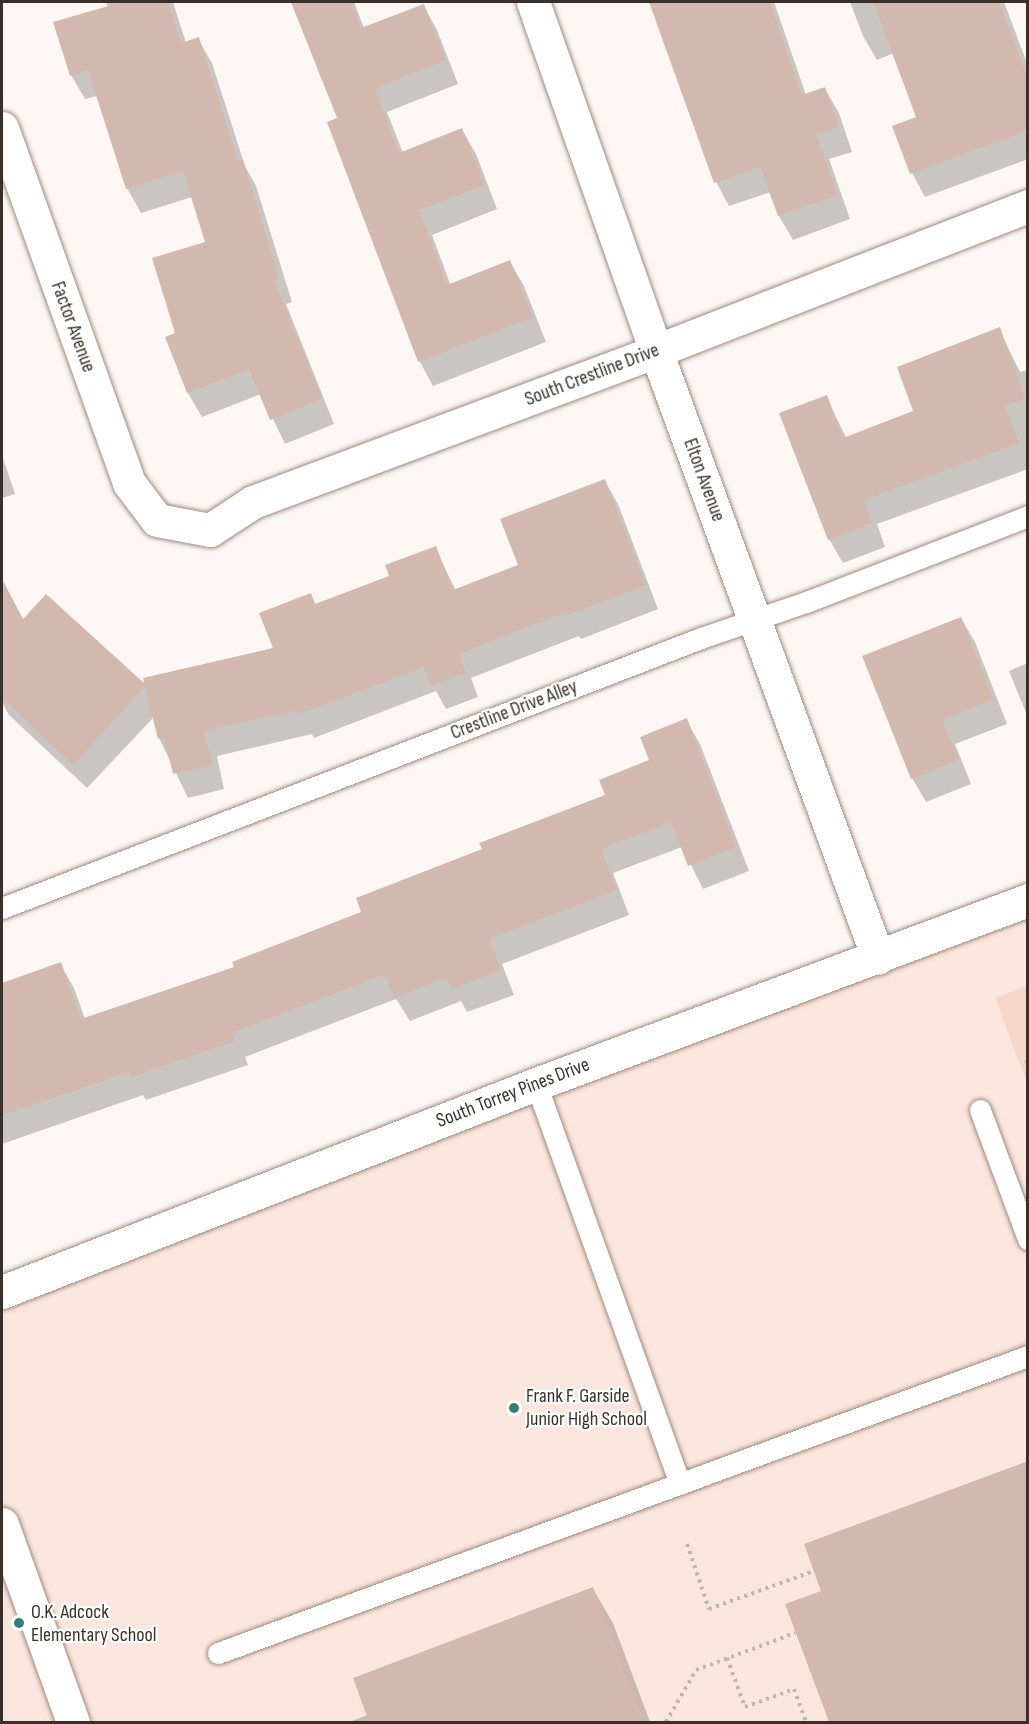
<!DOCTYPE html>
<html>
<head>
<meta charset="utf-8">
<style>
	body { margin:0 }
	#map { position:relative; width:1029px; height:1724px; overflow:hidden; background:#fcf7f4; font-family:"Sofia Sans Condensed",sans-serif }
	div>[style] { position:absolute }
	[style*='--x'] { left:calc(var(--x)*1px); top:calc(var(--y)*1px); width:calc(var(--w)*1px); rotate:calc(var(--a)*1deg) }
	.built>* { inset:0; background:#fbe6dd }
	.green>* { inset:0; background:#f6d6c7 }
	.shadow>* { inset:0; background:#0003 }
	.building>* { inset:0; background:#d3b9ad }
	.path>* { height:4px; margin-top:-2px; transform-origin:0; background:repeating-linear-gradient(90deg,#bdb6b2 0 3px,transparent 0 7.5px) }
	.roads { filter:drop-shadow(0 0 2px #a1897e) drop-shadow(0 0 2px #a1897e) }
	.service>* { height:21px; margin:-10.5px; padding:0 10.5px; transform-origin:10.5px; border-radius:10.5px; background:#fff }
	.minor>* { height:33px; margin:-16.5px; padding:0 16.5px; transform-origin:16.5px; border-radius:16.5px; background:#fff }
	.tertiary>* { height:33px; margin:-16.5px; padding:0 16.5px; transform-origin:16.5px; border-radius:16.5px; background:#fff }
	.secondary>* { height:33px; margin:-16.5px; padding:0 16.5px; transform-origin:16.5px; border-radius:16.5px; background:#fff }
	.dots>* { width:16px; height:16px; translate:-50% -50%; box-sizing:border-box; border:3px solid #fff; border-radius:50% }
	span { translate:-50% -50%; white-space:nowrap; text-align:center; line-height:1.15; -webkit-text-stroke:4.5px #fff; paint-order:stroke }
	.street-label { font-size:20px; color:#3a302b }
	.poi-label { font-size:20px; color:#3a302b }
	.left { translate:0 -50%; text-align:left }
	.frame { position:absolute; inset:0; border:3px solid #3a302b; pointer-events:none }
</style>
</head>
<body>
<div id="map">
	<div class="built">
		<div style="clip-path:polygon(1027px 900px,1027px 1722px,2px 1722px,2px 1292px)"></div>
	</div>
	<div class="green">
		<div style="clip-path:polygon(1027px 986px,1027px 1083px,995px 998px)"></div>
	</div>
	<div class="shadow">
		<div style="clip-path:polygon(106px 2px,173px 2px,186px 43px,198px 39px,212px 63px,245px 166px,256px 186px,292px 302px,286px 304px,334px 424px,285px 444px,261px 394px,202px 417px,188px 393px,167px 338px,177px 334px,207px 243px,192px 197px,141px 213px,127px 188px,97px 96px,85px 99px,71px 75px,108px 7px)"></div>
		<div style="clip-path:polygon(291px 2px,354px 2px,364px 28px,423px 5px,437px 30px,458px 84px,387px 112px,403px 153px,462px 130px,476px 154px,497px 209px,432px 235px,451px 286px,510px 262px,524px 286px,546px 342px,433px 386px,420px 362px,329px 123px,339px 119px)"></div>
		<div style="clip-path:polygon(651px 2px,774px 2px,806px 95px,825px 89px,839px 113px,852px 152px,829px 159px,850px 219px,793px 240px,779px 216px,771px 192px,729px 206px,716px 182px)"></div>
		<div style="clip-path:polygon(850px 2px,1004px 2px,1028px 66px,1028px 159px,925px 197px,912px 173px,918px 117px,894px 53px,877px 60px,863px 36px)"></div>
		<div style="clip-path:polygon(999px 329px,1020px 372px,1028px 370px,1028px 469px,877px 524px,885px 547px,843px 563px,829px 539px,826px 397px,847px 439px,915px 412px)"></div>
		<div style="clip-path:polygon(2px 455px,15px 494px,2px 498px)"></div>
		<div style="clip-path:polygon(604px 480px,618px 504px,658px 609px,581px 639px,579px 636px,471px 678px,478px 697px,446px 709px,436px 691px,314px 738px,312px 734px,217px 756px,224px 789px,188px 798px,159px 738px,154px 717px,87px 788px,9px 715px,2px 702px,2px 684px,10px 675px,2px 666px,2px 581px,23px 621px,147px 688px,275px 649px,310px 595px,316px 605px,391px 577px,435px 548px,456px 591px,520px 566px)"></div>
		<div style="clip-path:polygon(961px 618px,975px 642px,1007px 724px,955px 744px,971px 784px,926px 802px,912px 778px)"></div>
		<div style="clip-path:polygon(1028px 663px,1028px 718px,1009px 671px)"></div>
		<div style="clip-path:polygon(686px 720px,700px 744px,749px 871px,703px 889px,682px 847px,613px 873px,629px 915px,502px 964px,514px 995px,467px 1012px,461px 1001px,410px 1021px,396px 999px,245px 1057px,248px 1065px,146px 1100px,143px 1095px,2px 1144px,2px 985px,60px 964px,74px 988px,85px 1019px,236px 968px,363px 913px,483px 850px,607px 796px,651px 761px)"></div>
		<div style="clip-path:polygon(1028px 1462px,1028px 1722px,831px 1722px,787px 1605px,823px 1592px,806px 1545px)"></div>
		<div style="clip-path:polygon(593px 1589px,613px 1623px,650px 1722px,349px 1722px,368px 1715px)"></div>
	</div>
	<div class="building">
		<div style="clip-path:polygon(122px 2px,168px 2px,181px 43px,199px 37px,238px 161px,243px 160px,279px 278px,274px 280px,322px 399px,270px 420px,249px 369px,187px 393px,165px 337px,175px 333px,152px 258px,205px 242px,183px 171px,126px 189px,88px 70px,70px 76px,53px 22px)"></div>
		<div style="clip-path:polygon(291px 2px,351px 2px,361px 28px,424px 4px,446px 60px,375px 88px,399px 153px,462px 128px,485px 185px,419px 210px,447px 285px,510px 260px,533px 317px,418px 362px,327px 122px,337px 118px)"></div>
		<div style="clip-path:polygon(649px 2px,770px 2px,802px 95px,825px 87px,839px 127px,816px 135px,838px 195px,778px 216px,760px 167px,714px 183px)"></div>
		<div style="clip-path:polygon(873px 2px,999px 2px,1028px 79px,1028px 130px,910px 174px,892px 126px,916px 117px)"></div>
		<div style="clip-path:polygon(1000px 327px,1025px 399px,1005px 406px,1019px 443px,864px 500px,872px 523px,828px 540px,779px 413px,827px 395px,843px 438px,913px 411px,897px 367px)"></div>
		<div style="clip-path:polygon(605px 479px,646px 585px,566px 616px,565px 612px,459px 654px,466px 673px,431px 686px,424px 667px,299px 714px,297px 710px,204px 731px,212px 765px,173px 774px,164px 737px,158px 739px,145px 687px,73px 765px,2px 698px,2px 579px,23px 619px,46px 594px,144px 683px,143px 678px,273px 648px,259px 613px,311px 593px,315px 604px,389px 576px,385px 565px,436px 546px,453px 590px,518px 565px,500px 519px)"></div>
		<div style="clip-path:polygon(961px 617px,994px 699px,942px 720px,959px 760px,911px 779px,862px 656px)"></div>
		<div style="clip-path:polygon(687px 718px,736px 847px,688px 866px,671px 822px,601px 849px,617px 890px,489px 939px,501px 970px,452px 989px,447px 977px,394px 998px,385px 974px,232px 1033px,235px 1041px,131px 1077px,129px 1072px,2px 1115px,2px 983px,61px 962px,81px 1019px,234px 967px,232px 962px,361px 912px,356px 898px,482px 849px,479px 843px,605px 795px,599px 780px,649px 760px,640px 737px)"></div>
		<div style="clip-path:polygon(1028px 1461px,1028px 1722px,829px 1722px,785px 1604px,821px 1591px,804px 1544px)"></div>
		<div style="clip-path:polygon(593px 1587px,644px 1722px,369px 1722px,353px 1678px)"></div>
	</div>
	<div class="path">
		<div style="--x:1026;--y:1063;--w:4;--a:-56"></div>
		<div style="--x:687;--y:1544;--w:69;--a:71.3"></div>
		<div style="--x:709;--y:1609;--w:112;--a:-19.9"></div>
		<div style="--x:727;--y:1658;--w:52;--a:69.8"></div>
		<div style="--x:745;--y:1707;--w:52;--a:-20.2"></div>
		<div style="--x:794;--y:1689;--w:35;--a:70"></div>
		<div style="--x:666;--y:1722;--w:60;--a:-60"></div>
		<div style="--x:696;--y:1670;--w:106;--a:-20.5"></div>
	</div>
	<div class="roads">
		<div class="service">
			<div style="--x:2;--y:908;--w:749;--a:-21.12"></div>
			<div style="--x:701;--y:638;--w:114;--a:-18.9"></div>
			<div style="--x:809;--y:601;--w:235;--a:-21.2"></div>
			<div style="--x:536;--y:1084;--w:425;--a:70.2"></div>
			<div style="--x:980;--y:1110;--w:138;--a:69.6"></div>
			<div style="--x:218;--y:1653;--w:863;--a:-20.14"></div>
		</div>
		<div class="minor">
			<div style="--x:2;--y:128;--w:377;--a:70.3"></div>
			<div style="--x:129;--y:483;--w:46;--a:52.9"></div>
			<div style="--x:157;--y:520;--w:54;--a:10.7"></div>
			<div style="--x:210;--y:530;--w:51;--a:-33.1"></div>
			<div style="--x:253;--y:502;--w:430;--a:-20.5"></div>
			<div style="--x:656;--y:351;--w:399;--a:-21.3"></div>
			<div style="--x:2;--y:1524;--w:210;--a:70.3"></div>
		</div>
		<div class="tertiary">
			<div style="--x:533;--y:2;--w:370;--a:70.6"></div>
			<div style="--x:656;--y:351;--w:646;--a:69.91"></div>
		</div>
		<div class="secondary">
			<div style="--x:2;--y:1292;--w:573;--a:-21.28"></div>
			<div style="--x:536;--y:1084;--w:525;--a:-20.5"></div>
		</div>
	</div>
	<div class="dots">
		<div style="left:514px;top:1408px;background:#357d78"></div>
		<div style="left:19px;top:1623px;background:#357d78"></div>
	</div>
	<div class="street-label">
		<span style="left:73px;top:327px;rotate:70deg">Factor Avenue</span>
		<span style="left:592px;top:375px;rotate:-21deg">South Crestline Drive</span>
		<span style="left:704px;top:480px;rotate:70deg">Elton Avenue</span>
		<span style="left:514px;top:710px;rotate:-21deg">Crestline Drive Alley</span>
		<span style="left:513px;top:1093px;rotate:-21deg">South Torrey Pines Drive</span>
	</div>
	<div class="poi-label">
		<span class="left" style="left:526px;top:1408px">Frank F. Garside<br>Junior High School</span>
		<span class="left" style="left:31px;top:1624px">O.K. Adcock<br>Elementary School</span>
	</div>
	<div class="frame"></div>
</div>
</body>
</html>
